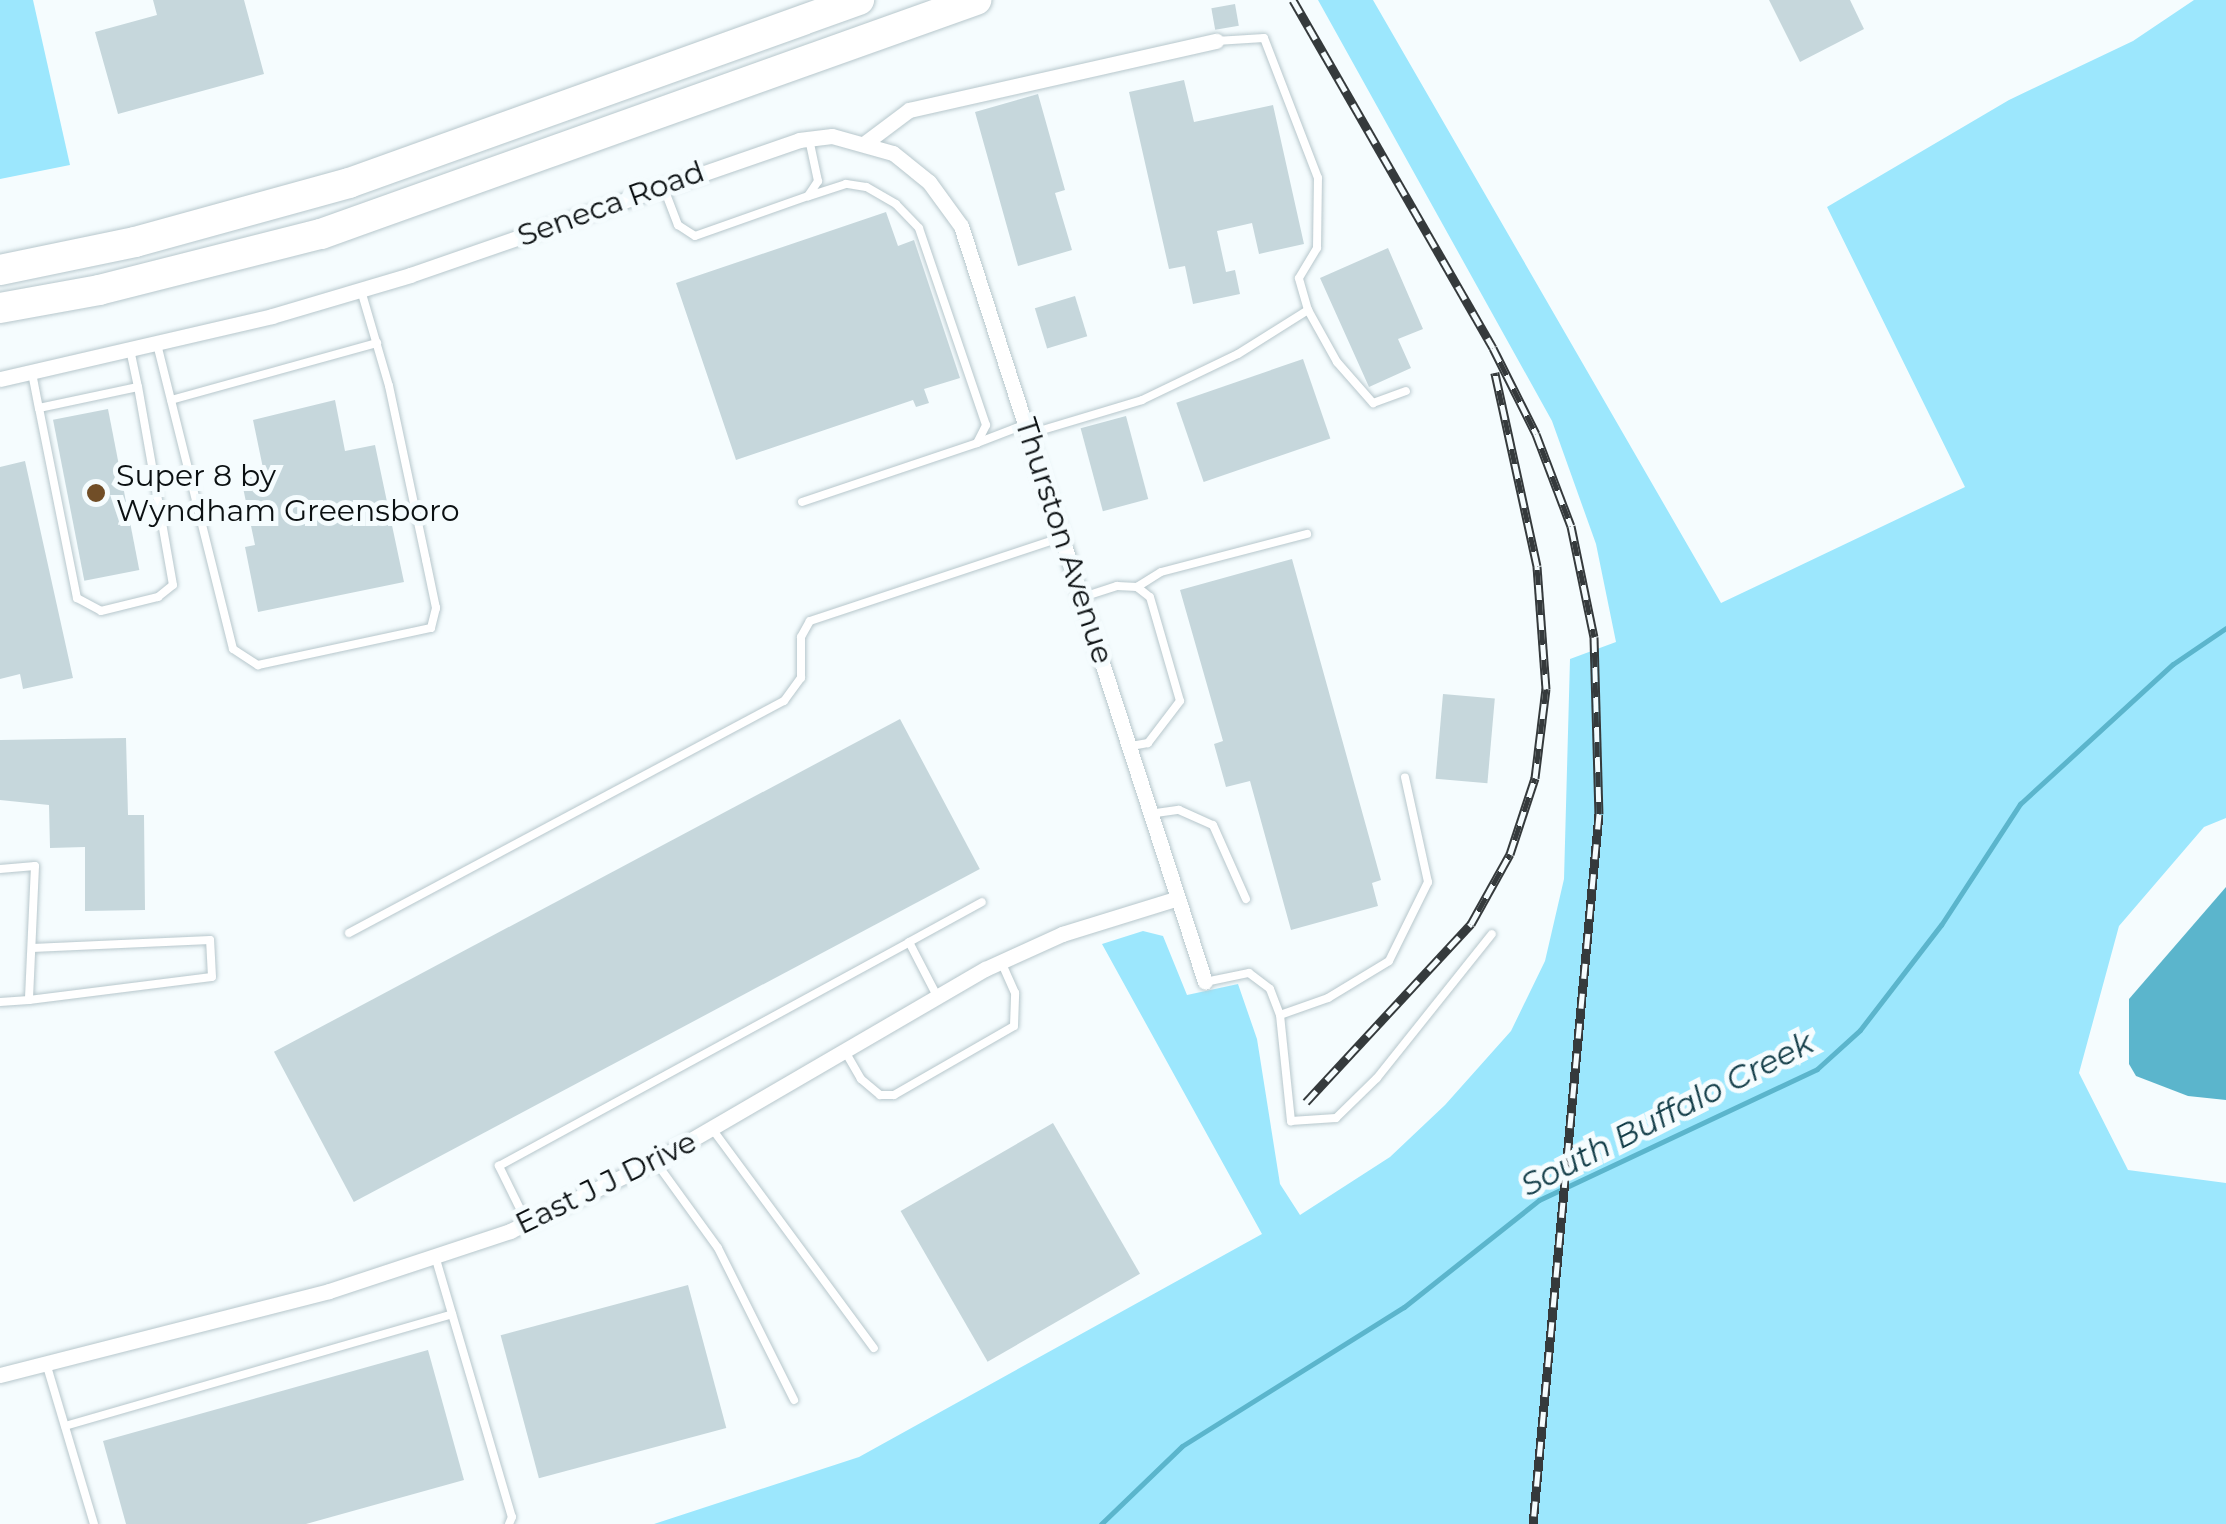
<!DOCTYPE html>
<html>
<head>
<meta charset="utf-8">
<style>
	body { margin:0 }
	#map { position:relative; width:2226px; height:1524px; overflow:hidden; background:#f5fcfe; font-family:Montserrat,sans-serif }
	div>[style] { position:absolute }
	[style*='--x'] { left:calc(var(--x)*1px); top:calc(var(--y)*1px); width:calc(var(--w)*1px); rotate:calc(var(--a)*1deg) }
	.green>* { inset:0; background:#9ce7fd }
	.water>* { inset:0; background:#5bb5cc }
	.stream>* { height:5px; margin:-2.5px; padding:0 2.5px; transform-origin:2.5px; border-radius:2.5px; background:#5bb5cc }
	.building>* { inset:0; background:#c6d7dc; transform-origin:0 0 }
	.roads { filter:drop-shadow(0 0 2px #b7c7cc) drop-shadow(0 0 2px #b7c7cc) }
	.service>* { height:8px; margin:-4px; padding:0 4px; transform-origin:4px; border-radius:4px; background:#fff }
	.minor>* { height:15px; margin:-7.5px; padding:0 7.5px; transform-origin:7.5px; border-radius:7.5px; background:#fff }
	.motorway>* { height:30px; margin:-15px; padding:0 15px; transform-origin:15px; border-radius:15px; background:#fff }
	.rail>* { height:9px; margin-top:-4.5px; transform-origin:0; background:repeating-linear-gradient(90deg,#f5fcfe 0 15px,#353a3c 0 30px); box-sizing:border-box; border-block:2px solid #353a3c }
	.dots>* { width:28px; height:28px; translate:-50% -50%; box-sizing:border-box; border:5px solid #f5fcfe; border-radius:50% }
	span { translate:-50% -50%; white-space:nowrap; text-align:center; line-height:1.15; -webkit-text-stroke:10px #f5fcfe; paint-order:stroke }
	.street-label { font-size:30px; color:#0b1012 }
	.poi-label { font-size:30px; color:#0b1012 }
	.left { translate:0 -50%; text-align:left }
	.water-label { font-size:32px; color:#143e49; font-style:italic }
</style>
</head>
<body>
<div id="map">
	<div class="green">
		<div style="clip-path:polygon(0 0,33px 0,70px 165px,0 179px)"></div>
		<div style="clip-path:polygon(1318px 0,1373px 0,1721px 603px,1965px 487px,1827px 207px,2009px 100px,2133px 41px,2194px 0,2226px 0,2226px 818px,2204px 827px,2119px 926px,2079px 1073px,2128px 1170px,2226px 1183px,2226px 1524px,654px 1524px,859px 1457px,1262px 1234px,1102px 944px,1143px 931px,1163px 936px,1187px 995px,1238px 984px,1257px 1039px,1280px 1184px,1300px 1215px,1390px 1157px,1445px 1105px,1511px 1031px,1545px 961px,1564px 879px,1570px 659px,1616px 642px,1596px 544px,1552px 421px)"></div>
	</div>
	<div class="water">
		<div style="clip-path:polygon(2226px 887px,2226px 1100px,2188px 1096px,2136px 1076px,2129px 1064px,2129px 999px)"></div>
	</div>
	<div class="stream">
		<div style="--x:1101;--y:1524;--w:112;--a:-43.9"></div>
		<div style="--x:1182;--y:1446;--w:262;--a:-32.1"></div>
		<div style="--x:1404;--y:1307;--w:172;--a:-38.4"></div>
		<div style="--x:1539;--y:1200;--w:307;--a:-25.2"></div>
		<div style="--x:1817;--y:1069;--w:58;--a:-42.2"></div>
		<div style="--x:1860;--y:1030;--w:133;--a:-52.4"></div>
		<div style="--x:1941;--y:925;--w:145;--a:-56.9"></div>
		<div style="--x:2020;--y:804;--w:207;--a:-42.5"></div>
		<div style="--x:2173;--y:664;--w:64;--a:-34.2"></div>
	</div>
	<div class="building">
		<div style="clip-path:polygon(153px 0,244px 0,264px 74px,118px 114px,95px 32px,157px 15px)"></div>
		<div style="clip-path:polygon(1769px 0,1850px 0,1864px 29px,1800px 62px)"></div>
		<div style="left:1235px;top:4px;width:22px;height:24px;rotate:80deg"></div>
		<div style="clip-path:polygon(1184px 80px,1194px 122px,1273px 105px,1304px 244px,1259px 254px,1252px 223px,1217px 231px,1226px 272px,1235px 270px,1240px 294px,1193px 304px,1185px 266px,1169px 269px,1129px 92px)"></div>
		<div style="clip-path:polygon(1038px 94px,1065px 190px,1055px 193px,1072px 250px,1018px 266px,975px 112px)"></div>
		<div style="clip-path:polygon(886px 212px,898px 246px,914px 240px,960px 378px,924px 389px,929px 403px,916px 407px,913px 400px,736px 460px,676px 283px)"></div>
		<div style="clip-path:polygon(1388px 248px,1423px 329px,1398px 339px,1411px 368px,1369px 387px,1320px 278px)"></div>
		<div style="left:1075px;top:296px;width:42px;height:42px;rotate:73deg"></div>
		<div style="left:1303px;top:359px;width:84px;height:134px;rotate:71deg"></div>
		<div style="clip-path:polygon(335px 400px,345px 451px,375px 445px,404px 582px,258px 612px,245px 547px,255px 545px,241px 478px,264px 473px,253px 420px)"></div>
		<div style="left:108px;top:409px;width:164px;height:56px;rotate:79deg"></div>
		<div style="left:1126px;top:416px;width:86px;height:47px;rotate:75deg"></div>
		<div style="clip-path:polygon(25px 461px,73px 678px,23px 689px,20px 674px,0 679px,0 467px)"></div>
		<div style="clip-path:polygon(1292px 559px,1381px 880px,1372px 883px,1378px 906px,1291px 930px,1250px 781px,1226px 787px,1214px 744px,1223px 741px,1180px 590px)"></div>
		<div style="left:1443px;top:694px;width:52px;height:85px;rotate:5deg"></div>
		<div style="left:900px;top:719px;width:170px;height:709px;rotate:62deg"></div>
		<div style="clip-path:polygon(126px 738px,128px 815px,144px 815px,145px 910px,85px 911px,85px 847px,50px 848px,49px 805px,0 800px,0 740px)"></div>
		<div style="left:1053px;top:1123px;width:174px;height:176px;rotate:60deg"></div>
		<div style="left:688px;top:1285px;width:148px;height:194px;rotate:75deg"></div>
		<div style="clip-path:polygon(428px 1350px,464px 1480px,306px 1524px,126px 1524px,103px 1441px)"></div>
	</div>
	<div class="roads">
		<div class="service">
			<div style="--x:663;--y:186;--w:42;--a:69"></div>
			<div style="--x:678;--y:225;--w:20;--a:33"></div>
			<div style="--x:695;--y:236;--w:120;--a:-19.5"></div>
			<div style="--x:808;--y:196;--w:18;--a:-56"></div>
			<div style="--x:818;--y:181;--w:43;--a:-102.1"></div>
			<div style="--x:1308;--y:310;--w:60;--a:60.9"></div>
			<div style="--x:1337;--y:362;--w:55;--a:48.7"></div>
			<div style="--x:1373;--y:403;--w:35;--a:-20"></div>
			<div style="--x:157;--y:344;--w:314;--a:76"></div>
			<div style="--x:233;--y:649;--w:30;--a:33"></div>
			<div style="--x:258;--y:665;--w:177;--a:-12.1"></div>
			<div style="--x:431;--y:628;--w:21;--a:-76"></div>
			<div style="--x:436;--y:608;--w:49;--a:-101.8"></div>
			<div style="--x:426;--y:560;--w:178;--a:-102"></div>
			<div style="--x:389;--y:386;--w:100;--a:-106.3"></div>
			<div style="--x:32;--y:373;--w:36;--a:79"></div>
			<div style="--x:39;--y:408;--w:101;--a:-12"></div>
			<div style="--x:138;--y:387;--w:38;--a:-102"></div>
			<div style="--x:171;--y:400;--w:214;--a:-15.5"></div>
			<div style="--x:39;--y:408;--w:194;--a:78.7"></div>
			<div style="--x:77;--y:598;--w:27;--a:28"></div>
			<div style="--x:101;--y:611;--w:59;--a:-13.8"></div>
			<div style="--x:158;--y:597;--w:19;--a:-39"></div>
			<div style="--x:173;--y:585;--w:201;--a:-100"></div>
			<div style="--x:1029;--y:434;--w:118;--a:-16.7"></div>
			<div style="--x:1142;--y:400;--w:106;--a:-25.6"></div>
			<div style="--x:1238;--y:354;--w:83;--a:-32.2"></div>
			<div style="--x:1308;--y:310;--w:33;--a:-106"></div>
			<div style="--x:1299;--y:278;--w:35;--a:-59"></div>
			<div style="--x:1317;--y:248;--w:70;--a:-89.2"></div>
			<div style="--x:1318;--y:178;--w:150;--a:-111.1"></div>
			<div style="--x:1264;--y:38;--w:48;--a:176.4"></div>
			<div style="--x:977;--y:443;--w:50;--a:-21"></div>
			<div style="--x:802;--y:502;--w:185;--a:-18.6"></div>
			<div style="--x:977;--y:443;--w:20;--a:-63"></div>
			<div style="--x:986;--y:425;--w:208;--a:-108.8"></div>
			<div style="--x:919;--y:228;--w:33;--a:-134"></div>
			<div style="--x:896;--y:204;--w:34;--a:-150"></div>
			<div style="--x:866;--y:187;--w:20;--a:-171"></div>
			<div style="--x:846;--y:184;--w:40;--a:162"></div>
			<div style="--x:1137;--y:587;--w:28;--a:-32"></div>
			<div style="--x:1161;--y:572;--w:151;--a:-14.6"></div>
			<div style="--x:1083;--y:597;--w:36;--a:-18"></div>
			<div style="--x:1117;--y:586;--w:20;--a:3"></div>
			<div style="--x:1137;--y:587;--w:16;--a:38"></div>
			<div style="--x:1150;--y:597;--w:108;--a:73.9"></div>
			<div style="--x:1180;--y:701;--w:53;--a:127.3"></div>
			<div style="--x:1148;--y:743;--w:17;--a:170"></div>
			<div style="--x:1149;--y:814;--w:30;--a:-8"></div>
			<div style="--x:1179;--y:810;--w:37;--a:24"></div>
			<div style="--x:1213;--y:825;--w:81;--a:66"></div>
			<div style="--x:0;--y:869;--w:35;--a:-5"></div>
			<div style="--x:35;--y:866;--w:134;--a:92.6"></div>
			<div style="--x:29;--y:1000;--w:29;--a:176"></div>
			<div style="--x:349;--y:933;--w:493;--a:-28.1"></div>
			<div style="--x:784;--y:701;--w:29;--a:-54"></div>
			<div style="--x:801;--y:678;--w:41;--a:-90"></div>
			<div style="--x:801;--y:637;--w:18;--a:-61"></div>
			<div style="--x:810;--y:621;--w:267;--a:-18.4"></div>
			<div style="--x:909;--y:942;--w:83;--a:-28.7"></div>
			<div style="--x:1205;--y:982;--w:45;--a:-11.6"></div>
			<div style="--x:1249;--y:973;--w:26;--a:37"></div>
			<div style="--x:1270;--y:989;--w:28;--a:69"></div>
			<div style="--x:1280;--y:1015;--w:51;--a:-19.5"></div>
			<div style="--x:1328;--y:998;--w:71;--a:-31.2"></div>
			<div style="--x:1389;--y:961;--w:88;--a:-63.7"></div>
			<div style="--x:1428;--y:882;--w:107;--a:-102.4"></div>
			<div style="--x:29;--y:1000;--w:184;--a:-7.2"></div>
			<div style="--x:212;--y:977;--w:37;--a:-93"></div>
			<div style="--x:210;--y:940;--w:178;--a:177.4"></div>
			<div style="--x:1280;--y:1015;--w:107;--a:84.1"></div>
			<div style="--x:1291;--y:1121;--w:45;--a:-3.8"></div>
			<div style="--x:1336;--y:1118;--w:57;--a:-44.3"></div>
			<div style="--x:1377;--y:1078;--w:184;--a:-51.4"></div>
			<div style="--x:846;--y:1053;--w:30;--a:60"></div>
			<div style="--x:861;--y:1079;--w:25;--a:40"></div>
			<div style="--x:880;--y:1095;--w:14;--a:0"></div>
			<div style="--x:894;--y:1095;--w:138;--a:-29.9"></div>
			<div style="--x:1014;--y:1026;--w:33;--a:-88"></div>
			<div style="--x:1015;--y:993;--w:34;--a:-114"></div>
			<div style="--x:713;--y:1130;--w:271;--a:53.6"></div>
			<div style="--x:655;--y:1161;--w:107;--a:54.1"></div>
			<div style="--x:718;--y:1248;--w:170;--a:63.4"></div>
			<div style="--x:527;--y:1223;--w:64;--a:-116.2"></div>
			<div style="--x:499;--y:1166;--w:467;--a:-28.6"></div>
			<div style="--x:909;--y:942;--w:63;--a:62.6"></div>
			<div style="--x:435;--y:1256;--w:272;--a:73.6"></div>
			<div style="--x:512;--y:1517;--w:8;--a:113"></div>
			<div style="--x:46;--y:1363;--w:168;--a:73.4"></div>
			<div style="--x:65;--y:1426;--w:403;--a:-16.1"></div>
		</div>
		<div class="minor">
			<div style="--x:865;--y:143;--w:55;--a:-36.9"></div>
			<div style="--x:909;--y:110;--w:315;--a:-12.7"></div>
			<div style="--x:0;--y:379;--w:279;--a:-13"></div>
			<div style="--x:272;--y:316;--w:144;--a:-16.5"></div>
			<div style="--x:410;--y:275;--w:412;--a:-19.1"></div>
			<div style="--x:799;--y:140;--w:33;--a:-7"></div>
			<div style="--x:832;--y:136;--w:63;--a:15.6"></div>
			<div style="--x:893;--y:153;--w:46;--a:38.9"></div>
			<div style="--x:929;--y:182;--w:54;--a:54"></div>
			<div style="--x:961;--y:226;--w:794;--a:72.11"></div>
			<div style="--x:0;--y:1375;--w:340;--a:-14.3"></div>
			<div style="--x:329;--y:1291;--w:191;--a:-18.3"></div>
			<div style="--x:510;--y:1231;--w:161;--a:-25.8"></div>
			<div style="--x:655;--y:1161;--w:382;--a:-30.2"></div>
			<div style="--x:985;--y:969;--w:85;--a:-24.4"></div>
			<div style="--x:1062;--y:934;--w:118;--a:-17.2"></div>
		</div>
		<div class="motorway">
			<div style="--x:0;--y:270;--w:138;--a:-11.7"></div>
			<div style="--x:135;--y:242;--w:222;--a:-15.4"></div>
			<div style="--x:349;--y:183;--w:542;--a:-19.74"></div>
			<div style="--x:0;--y:308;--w:101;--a:-10.3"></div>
			<div style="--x:99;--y:290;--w:229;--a:-14.2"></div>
			<div style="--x:321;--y:234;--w:696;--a:-19.66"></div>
		</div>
	</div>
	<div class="rail">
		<div style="--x:1293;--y:0;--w:401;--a:60.1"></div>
		<div style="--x:1493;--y:348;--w:96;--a:63.4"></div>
		<div style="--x:1536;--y:434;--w:98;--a:69.2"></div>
		<div style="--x:1571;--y:526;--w:113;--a:78.3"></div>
		<div style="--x:1594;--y:637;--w:177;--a:88.4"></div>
		<div style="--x:1599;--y:814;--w:713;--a:95.31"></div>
		<div style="--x:1306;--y:1102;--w:243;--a:-47.2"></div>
		<div style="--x:1471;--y:924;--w:80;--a:-60.9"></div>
		<div style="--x:1510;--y:854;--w:80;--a:-71.8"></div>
		<div style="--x:1535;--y:778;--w:90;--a:-83"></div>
		<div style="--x:1546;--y:689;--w:123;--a:-94.2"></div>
		<div style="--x:1537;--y:566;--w:198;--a:-102.3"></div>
	</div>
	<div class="dots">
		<div style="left:96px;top:493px;background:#714e27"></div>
	</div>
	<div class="street-label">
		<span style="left:611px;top:204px;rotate:-20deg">Seneca Road</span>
		<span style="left:1064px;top:541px;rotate:72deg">Thurston Avenue</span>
		<span style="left:606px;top:1183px;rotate:-26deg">East J J Drive</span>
	</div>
	<div class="poi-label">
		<span class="left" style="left:116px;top:493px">Super 8 by<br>Wyndham Greensboro</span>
	</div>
	<div class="water-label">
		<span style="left:1667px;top:1114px;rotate:-27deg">South Buffalo Creek</span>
	</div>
</div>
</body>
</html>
